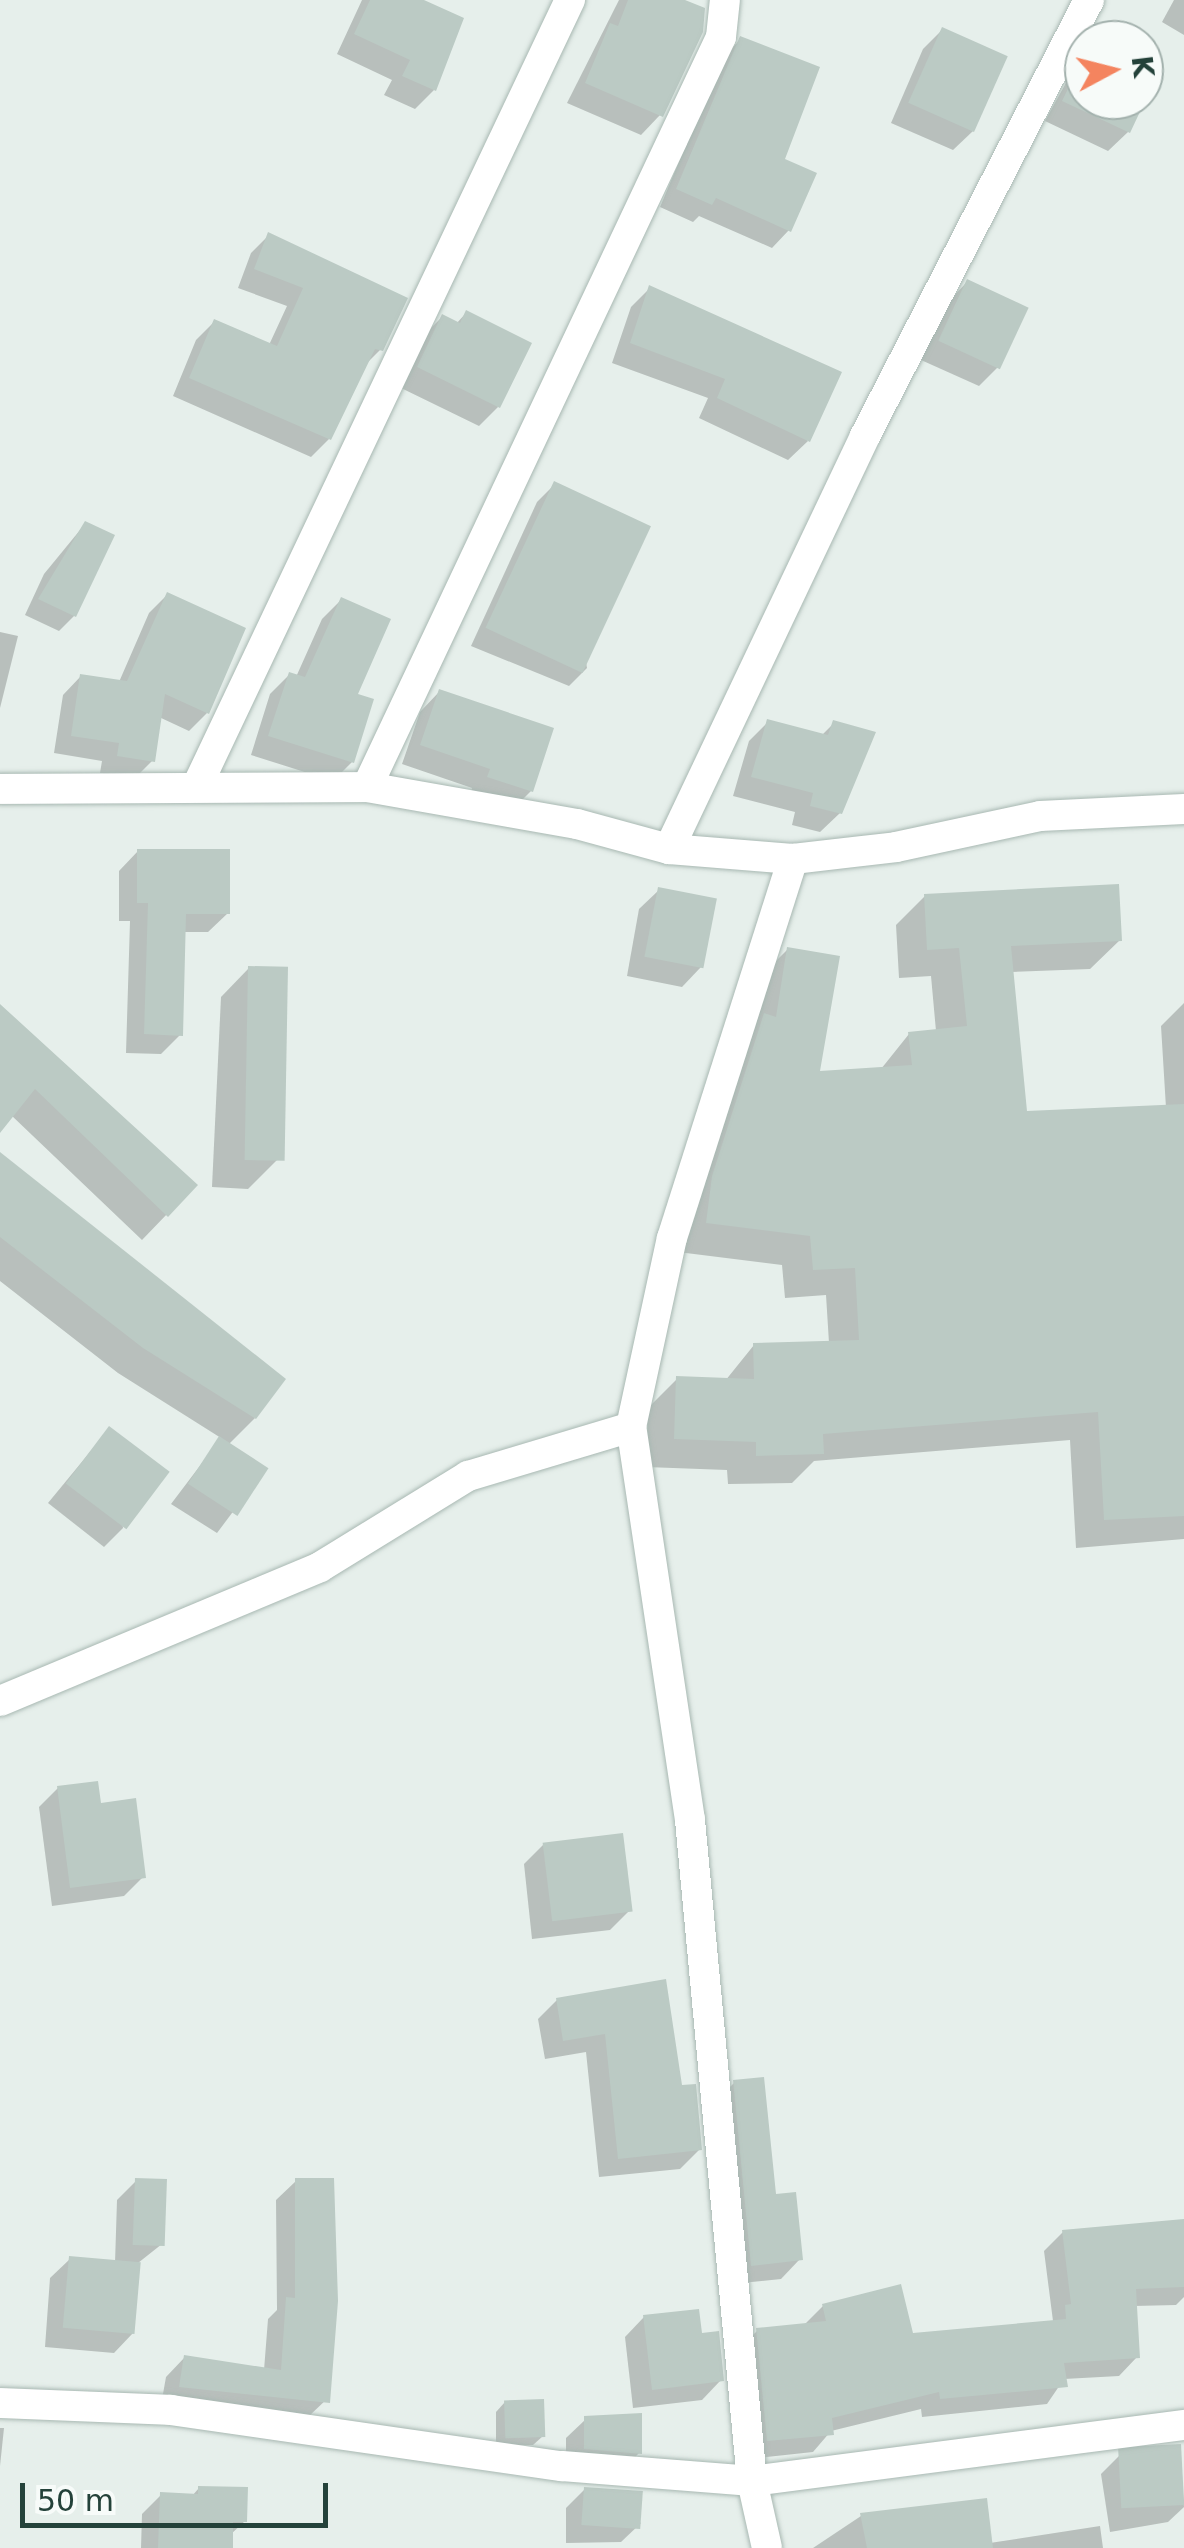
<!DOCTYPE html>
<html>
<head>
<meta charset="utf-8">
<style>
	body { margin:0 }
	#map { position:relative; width:1184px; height:2548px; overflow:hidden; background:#e6efeb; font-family:"DejaVu Sans",sans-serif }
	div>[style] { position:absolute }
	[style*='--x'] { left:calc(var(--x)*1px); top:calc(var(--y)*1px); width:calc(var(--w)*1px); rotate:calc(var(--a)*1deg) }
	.shadow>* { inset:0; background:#0003 }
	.building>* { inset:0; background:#bbcac4; transform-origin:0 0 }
	.roads { filter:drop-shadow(0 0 2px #a8b8b2) drop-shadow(0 0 2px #a8b8b2) }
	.street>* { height:30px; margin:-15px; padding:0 15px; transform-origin:15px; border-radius:15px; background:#fff }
	.secondary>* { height:30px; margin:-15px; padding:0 15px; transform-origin:15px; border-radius:15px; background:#fff }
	span { translate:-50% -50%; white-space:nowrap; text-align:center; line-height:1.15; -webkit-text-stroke:9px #f7fbf9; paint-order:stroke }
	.north { position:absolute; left:1064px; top:20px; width:100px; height:100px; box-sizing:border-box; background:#f7fbf9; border:2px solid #a3b1ad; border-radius:50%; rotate:83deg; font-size:28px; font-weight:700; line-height:40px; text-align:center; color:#24423a }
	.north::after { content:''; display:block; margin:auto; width:35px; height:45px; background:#f4845f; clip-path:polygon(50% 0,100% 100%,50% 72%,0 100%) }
	.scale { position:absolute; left:20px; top:2483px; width:308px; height:45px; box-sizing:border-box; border:5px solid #24423a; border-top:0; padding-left:12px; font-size:30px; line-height:35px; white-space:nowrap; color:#24423a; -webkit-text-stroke:8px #f7fbf9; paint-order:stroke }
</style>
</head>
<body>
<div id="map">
	<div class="shadow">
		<div style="clip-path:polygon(362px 0,418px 0,434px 90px,415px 109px,384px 95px,392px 80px,337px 54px)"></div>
		<div style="clip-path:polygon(619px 0,678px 0,660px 115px,641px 135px,567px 103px)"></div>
		<div style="clip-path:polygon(1174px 0,1184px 0,1184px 35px,1162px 22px)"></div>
		<div style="clip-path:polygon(942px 30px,973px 131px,953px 150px,891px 123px,923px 49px)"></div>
		<div style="clip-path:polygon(741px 39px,782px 160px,789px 230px,772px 248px,699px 216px,693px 222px,660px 207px,723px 57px)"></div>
		<div style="clip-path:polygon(1084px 50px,1084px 100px,1143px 100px,1128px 132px,1108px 151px,1045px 121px)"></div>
		<div style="clip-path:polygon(269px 235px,381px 349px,363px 367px,329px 439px,311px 457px,173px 396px,196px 340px,214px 322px,269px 345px,287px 306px,238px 288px,251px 253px)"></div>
		<div style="clip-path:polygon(967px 282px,998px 367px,979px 386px,921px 360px,948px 302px)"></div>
		<div style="clip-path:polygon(650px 288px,808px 441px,788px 460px,699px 418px,708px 398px,612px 363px,631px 307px)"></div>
		<div style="clip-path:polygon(466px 313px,498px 407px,479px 426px,399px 387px,423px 336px,442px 317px,456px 324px)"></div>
		<div style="clip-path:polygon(555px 484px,587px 668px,569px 686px,471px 646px,537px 502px)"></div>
		<div style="clip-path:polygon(85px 524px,74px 616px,59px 631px,25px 615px,44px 574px)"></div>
		<div style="clip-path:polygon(167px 595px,207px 713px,189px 731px,159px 717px,153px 760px,134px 779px,100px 773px,102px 761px,54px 753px,63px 695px,81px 676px,119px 682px,149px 613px)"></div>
		<div style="clip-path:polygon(341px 600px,354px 695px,352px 762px,333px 781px,251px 755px,270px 694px,289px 675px,296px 677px,322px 619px)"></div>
		<div style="clip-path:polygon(0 632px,18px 636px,0 708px)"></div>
		<div style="clip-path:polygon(439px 692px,531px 791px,512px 810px,470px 796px,472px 788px,402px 764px,420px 712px)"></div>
		<div style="clip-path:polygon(768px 722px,821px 736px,834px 723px,840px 813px,820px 832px,792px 825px,795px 812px,733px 796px,749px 741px)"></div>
		<div style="clip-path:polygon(138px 851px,228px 913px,208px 932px,183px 932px,180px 1035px,161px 1054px,126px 1053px,130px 921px,119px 921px,119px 871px)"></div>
		<div style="clip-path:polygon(659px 890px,701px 967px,682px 987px,627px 976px,639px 909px)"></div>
		<div style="clip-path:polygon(925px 896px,1120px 940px,1090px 969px,1011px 972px,1025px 1114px,1166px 1108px,1161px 1026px,1184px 1003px,1184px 1539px,1076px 1548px,1070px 1440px,814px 1461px,792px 1483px,728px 1484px,727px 1470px,646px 1467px,648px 1408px,677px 1379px,725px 1381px,754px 1345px,829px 1343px,826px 1295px,785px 1298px,782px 1265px,678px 1252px,759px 978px,788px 949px,817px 1074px,881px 1069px,909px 1034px,936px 1031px,931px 976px,899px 978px,896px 925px)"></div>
		<div style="clip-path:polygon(249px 968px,277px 1160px,248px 1189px,212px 1187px,221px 997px)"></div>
		<div style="clip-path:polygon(0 1007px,195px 1185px,142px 1240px,11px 1115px,0 1129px)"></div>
		<div style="clip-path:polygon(0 1154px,255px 1418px,228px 1445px,265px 1469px,217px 1533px,171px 1504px,221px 1438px,118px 1373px,0 1281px)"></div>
		<div style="clip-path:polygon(109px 1429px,123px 1528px,104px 1547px,48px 1503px)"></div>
		<div style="clip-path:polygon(58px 1788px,99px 1806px,143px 1877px,124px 1896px,52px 1906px,39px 1807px)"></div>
		<div style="clip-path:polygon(543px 1845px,630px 1910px,610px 1930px,532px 1939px,524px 1864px)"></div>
		<div style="clip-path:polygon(664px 1981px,680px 2088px,700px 2149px,680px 2169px,599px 2177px,586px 2052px,545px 2059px,538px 2019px,557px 2000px)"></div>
		<div style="clip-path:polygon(734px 2083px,800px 2259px,781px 2279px,732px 2284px,715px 2102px)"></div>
		<div style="clip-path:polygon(136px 2181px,162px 2244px,138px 2263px,133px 2333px,114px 2353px,45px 2347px,50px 2278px,70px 2259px,115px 2263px,117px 2200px)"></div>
		<div style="clip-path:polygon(296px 2181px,328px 2398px,308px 2417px,161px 2405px,166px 2377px,185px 2357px,264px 2370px,268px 2319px,277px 2310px,276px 2200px)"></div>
		<div style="clip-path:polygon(1184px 2222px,1184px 2297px,1176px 2305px,1134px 2306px,1137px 2357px,1119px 2376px,1064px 2379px,1047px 2404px,922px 2417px,921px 2409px,831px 2431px,813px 2452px,749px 2459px,739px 2349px,758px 2330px,804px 2325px,823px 2306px,911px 2335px,1053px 2321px,1044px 2251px,1063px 2232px)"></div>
		<div style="clip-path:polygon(644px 2317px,699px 2336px,721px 2380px,702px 2400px,633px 2408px,625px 2337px)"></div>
		<div style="clip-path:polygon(505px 2402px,543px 2436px,533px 2445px,496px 2445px,496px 2412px)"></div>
		<div style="clip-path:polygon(586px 2419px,640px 2452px,621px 2472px,566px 2467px,566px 2438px)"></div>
		<div style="clip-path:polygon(0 2428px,4px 2428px,0 2466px)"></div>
		<div style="clip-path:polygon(1179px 2447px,1184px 2507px,1168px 2522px,1110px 2532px,1101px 2474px,1120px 2455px)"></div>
		<div style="clip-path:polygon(199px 2488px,245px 2521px,230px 2535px,230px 2548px,141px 2548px,142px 2514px,161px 2495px,192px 2496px)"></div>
		<div style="clip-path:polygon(585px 2489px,641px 2523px,621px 2542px,566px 2543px,566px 2508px)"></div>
		<div style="clip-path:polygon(861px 2516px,990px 2543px,1100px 2526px,1103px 2548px,813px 2548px)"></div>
	</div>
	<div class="building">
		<div style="clip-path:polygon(370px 0,424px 0,464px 18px,436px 91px,402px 76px,410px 60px,354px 34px)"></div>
		<div style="clip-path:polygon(628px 0,685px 0,705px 8px,703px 32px,663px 117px,585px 83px,610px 23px,618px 26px)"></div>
		<div style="left:942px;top:27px;width:72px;height:83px;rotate:24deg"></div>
		<div style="clip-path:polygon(740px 36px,820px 67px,785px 159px,817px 173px,791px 232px,716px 198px,712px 205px,676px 189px)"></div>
		<div style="clip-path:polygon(1084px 56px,1084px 100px,1144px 100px,1144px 62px,1160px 69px,1130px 133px,1062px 101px)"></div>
		<div style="clip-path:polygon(268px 232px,408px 298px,383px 351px,375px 349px,331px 440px,189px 378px,214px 319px,277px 346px,303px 288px,254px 269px)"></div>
		<div style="left:967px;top:279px;width:68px;height:68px;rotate:25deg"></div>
		<div style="clip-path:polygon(649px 285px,842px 372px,810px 442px,717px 398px,725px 379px,630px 343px)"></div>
		<div style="clip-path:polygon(466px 310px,532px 343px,500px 408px,417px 367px,442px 314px,460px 323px)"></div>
		<div style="left:554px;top:481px;width:107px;height:162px;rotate:25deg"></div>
		<div style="clip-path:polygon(85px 521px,115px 535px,76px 617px,38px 599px)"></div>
		<div style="clip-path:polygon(167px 592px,246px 628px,209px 714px,165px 694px,155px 762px,117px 756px,119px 743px,71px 736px,80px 674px,127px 681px)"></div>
		<div style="clip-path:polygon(341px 597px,391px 619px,358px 694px,374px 699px,354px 763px,268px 736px,289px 672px,305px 677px)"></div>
		<div style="clip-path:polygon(439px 689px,554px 728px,533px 792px,487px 777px,490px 769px,420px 745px)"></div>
		<div style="clip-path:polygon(767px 719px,828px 735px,833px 720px,876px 732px,842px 814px,810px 806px,813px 793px,751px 777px)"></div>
		<div style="clip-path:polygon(137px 849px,230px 849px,230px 914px,186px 914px,183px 1036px,144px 1034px,148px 903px,137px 903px)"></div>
		<div style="clip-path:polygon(1119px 884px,1122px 941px,1011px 946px,1027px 1111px,1184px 1104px,1184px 1516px,1104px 1520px,1098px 1412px,823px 1434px,824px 1454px,756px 1456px,756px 1442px,674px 1439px,676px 1376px,754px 1379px,753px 1343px,859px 1340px,855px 1268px,813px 1270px,810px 1236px,706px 1223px,712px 1176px,764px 1013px,776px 1017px,787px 947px,840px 956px,820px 1071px,912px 1065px,908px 1032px,967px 1026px,959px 948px,927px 950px,924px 894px)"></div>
		<div style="left:658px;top:887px;width:60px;height:71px;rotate:11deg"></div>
		<div style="left:248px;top:966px;width:40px;height:194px;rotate:1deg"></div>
		<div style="clip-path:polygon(0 1004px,198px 1185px,168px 1217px,35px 1089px,0 1133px)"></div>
		<div style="clip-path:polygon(0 1152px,286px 1379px,256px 1419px,143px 1348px,0 1237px)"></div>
		<div style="left:109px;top:1426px;width:76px;height:72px;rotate:37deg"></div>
		<div style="left:219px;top:1436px;width:59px;height:57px;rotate:33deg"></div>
		<div style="clip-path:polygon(98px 1781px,101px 1803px,136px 1798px,146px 1878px,70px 1888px,57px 1786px)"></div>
		<div style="left:623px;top:1833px;width:79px;height:81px;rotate:83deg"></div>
		<div style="clip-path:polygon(666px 1979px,682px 2085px,696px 2084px,702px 2150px,618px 2159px,605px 2034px,563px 2041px,556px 1998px)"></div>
		<div style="clip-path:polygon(764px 2077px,776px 2194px,796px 2192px,803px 2260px,751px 2266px,733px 2080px)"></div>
		<div style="left:135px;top:2178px;width:32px;height:67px;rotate:2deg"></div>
		<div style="clip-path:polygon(295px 2178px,334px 2178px,338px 2301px,330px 2403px,179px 2387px,184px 2355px,281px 2370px,286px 2297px,295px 2298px)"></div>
		<div style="clip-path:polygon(1184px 2219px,1184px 2287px,1136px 2289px,1140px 2358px,1064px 2363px,1068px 2387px,940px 2399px,939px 2392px,832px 2418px,834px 2435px,767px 2441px,756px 2328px,826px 2321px,822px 2304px,901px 2284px,913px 2333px,1066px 2319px,1065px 2305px,1071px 2304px,1062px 2230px)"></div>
		<div style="left:69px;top:2256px;width:72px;height:72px;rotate:5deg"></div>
		<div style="clip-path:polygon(699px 2309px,702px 2333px,719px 2331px,724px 2381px,652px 2390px,643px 2315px)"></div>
		<div style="left:544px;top:2399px;width:38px;height:40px;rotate:88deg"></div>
		<div style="clip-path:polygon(642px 2413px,642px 2454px,584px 2449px,584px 2416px)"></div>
		<div style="left:1181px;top:2444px;width:61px;height:63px;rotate:87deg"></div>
		<div style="clip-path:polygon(198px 2486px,248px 2487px,247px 2522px,233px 2522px,233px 2548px,158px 2548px,160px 2492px,198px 2494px)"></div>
		<div style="left:584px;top:2487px;width:59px;height:38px;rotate:4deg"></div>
		<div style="clip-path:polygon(987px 2498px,993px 2548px,867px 2548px,860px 2513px)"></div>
	</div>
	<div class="roads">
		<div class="street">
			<div style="--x:198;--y:784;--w:868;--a:-64.62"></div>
			<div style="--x:367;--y:787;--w:829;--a:-64.73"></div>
			<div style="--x:721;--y:37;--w:37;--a:-84"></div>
			<div style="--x:669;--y:849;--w:457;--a:-64.6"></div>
			<div style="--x:865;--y:436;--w:490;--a:-62.8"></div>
			<div style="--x:0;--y:1701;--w:347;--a:-22.7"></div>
			<div style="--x:320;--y:1567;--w:174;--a:-31.6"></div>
			<div style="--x:468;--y:1476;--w:170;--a:-16.7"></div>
			<div style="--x:0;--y:2403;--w:171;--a:2.3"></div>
			<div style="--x:171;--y:2410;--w:395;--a:8.2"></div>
			<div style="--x:562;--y:2466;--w:191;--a:4.5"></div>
			<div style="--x:752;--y:2481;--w:436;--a:-7.4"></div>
		</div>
		<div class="secondary">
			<div style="--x:0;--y:789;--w:367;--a:-0.3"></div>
			<div style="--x:367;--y:787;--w:213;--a:10"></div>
			<div style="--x:577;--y:824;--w:95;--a:15.2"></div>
			<div style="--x:669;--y:849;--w:124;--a:4.6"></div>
			<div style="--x:793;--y:859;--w:104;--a:-6.6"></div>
			<div style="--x:896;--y:847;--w:147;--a:-12.1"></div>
			<div style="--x:1040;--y:816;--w:144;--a:-2.8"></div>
			<div style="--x:767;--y:2548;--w:69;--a:-102.6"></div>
			<div style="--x:752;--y:2481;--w:664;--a:-95.36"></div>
			<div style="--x:690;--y:1820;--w:397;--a:-98.5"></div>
			<div style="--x:631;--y:1427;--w:193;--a:-77.8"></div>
			<div style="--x:672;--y:1238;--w:398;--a:-72.3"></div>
		</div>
	</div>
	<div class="north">K</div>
	<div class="scale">50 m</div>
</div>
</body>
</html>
